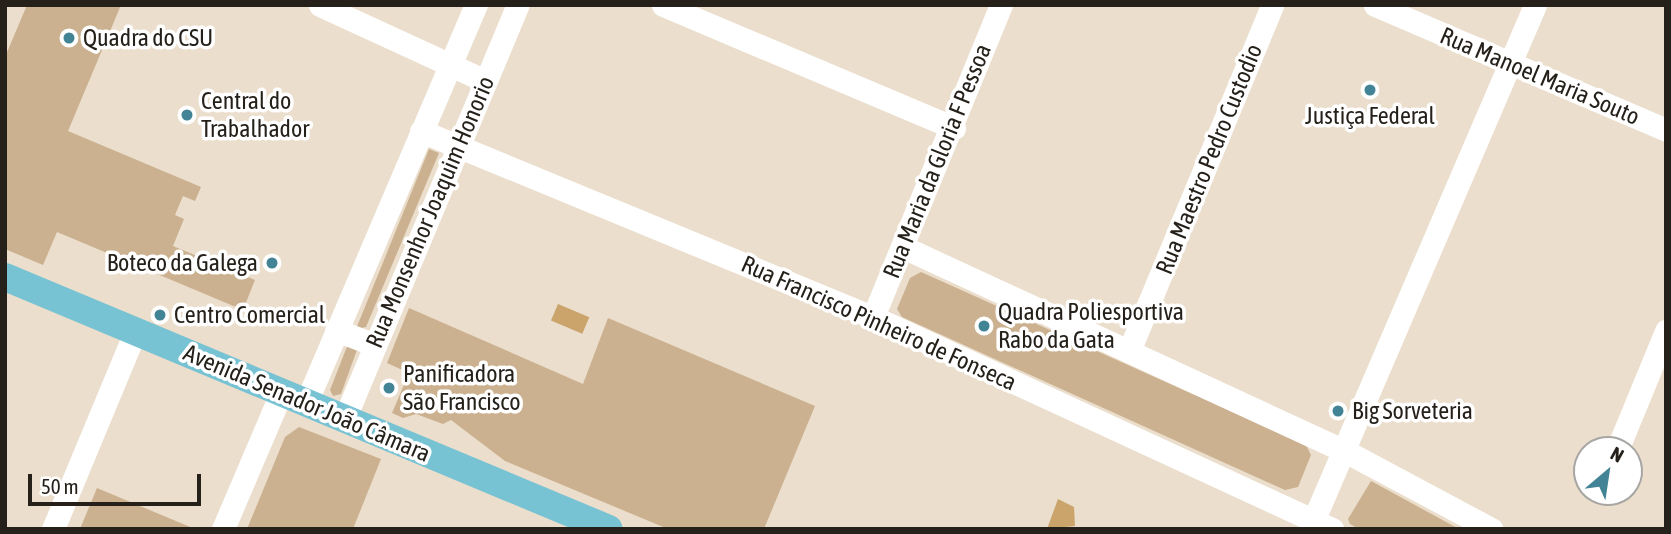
<!DOCTYPE html>
<html>
<head>
<meta charset="utf-8">
<style>
	body { margin:0 }
	#map { position:relative; width:1671px; height:534px; overflow:hidden; background:#ebdecc; font-family:"Asap Condensed",sans-serif }
	div>[style] { position:absolute }
	[style*='--x'] { left:calc(var(--x)*1px); top:calc(var(--y)*1px); width:calc(var(--w)*1px); rotate:calc(var(--a)*1deg) }
	.green>* { inset:0; background:#cbb18f }
	.water>* { inset:0; background:#cba46b; transform-origin:0 0 }
	.minor>* { height:23px; margin:-11.5px; padding:0 11.5px; transform-origin:11.5px; border-radius:11.5px; background:#fff }
	.major>* { height:28px; margin:-14px; padding:0 14px; transform-origin:14px; border-radius:14px; background:#77c2d3 }
	.dots>* { width:19px; height:19px; translate:-50% -50%; box-sizing:border-box; border:4px solid #fff; border-radius:50% }
	span { translate:-50% -50%; white-space:nowrap; text-align:center; line-height:1.15; -webkit-text-stroke:7px #fff; paint-order:stroke }
	.poi-label { font-size:24px; color:#25201a }
	.left { translate:0 -50%; text-align:left }
	.right { translate:-100% -50%; text-align:right }
	.street-label { font-size:24px; color:#25201a }
	.frame { position:absolute; inset:0; border:7px solid #25201a; pointer-events:none }
	.north { position:absolute; left:1573px; top:436px; width:70px; height:70px; box-sizing:border-box; background:#fff; border:2px solid #a8a6a3; border-radius:50%; rotate:29deg; font-size:19px; font-weight:700; line-height:28px; text-align:center; color:#25201a }
	.north::after { content:''; display:block; margin:auto; width:24px; height:32px; background:#428496; clip-path:polygon(50% 0,100% 100%,50% 72%,0 100%) }
	.scale { position:absolute; left:28px; top:474px; width:173px; height:32px; box-sizing:border-box; border:4px solid #25201a; border-top:0; padding-left:9px; font-size:21px; line-height:24px; white-space:nowrap; color:#25201a; -webkit-text-stroke:5px #fff; paint-order:stroke }
</style>
</head>
<body>
<div id="map">
	<div class="green">
		<div style="clip-path:polygon(27px 5px,121px 5px,68px 131px,201px 187px,195px 201px,183px 196px,175px 215px,184px 219px,173px 246px,255px 280px,243px 310px,57px 232px,43px 265px,5px 249px,5px 57px)"></div>
		<div style="clip-path:polygon(429px 149px,439px 153px,366px 327px,356px 329px)"></div>
		<div style="clip-path:polygon(921px 272px,1306px 445px,1311px 455px,1298px 487px,1285px 490px,902px 317px,897px 309px,910px 278px)"></div>
		<div style="clip-path:polygon(409px 308px,583px 384px,608px 318px,815px 406px,764px 529px,668px 529px,505px 461px,451px 420px,443px 424px,416px 414px,403px 418px,392px 413px,409px 373px,387px 363px)"></div>
		<div style="clip-path:polygon(348px 344px,358px 347px,341px 394px,333px 396px,330px 390px)"></div>
		<div style="clip-path:polygon(299px 427px,381px 459px,353px 529px,247px 529px,285px 437px)"></div>
		<div style="clip-path:polygon(1371px 481px,1459px 529px,1359px 529px,1350px 524px,1348px 519px)"></div>
		<div style="clip-path:polygon(97px 488px,195px 529px,80px 529px)"></div>
	</div>
	<div class="water">
		<div style="left:558px;top:304px;width:34px;height:18px;rotate:23deg"></div>
		<div style="clip-path:polygon(1058px 499px,1074px 507px,1075px 526px,1047px 529px)"></div>
	</div>
	<div class="minor">
		<div style="--x:320;--y:5;--w:182;--a:24.7"></div>
		<div style="--x:663;--y:5;--w:316;--a:22.9"></div>
		<div style="--x:1375;--y:5;--w:317;--a:23.2"></div>
		<div style="--x:421;--y:131;--w:489;--a:22.4"></div>
		<div style="--x:873;--y:317;--w:506;--a:24.79"></div>
		<div style="--x:903;--y:247;--w:487;--a:24.8"></div>
		<div style="--x:1345;--y:451;--w:166;--a:28.1"></div>
		<div style="--x:873;--y:317;--w:337;--a:-67.7"></div>
		<div style="--x:336;--y:330;--w:42;--a:21"></div>
		<div style="--x:1129;--y:351;--w:374;--a:-67.5"></div>
		<div style="--x:306;--y:403;--w:433;--a:-66.9"></div>
		<div style="--x:344;--y:420;--w:450;--a:-67.3"></div>
		<div style="--x:1617;--y:450;--w:129;--a:-67.6"></div>
		<div style="--x:1314;--y:519;--w:559;--a:-66.73"></div>
		<div style="--x:53;--y:529;--w:213;--a:-67.4"></div>
		<div style="--x:223;--y:529;--w:148;--a:-66.9"></div>
	</div>
	<div class="major">
		<div style="--x:5;--y:277;--w:654;--a:22.65"></div>
	</div>
	<div class="dots">
		<div style="left:69px;top:38px;background:#428496"></div>
		<div style="left:1370px;top:90px;background:#428496"></div>
		<div style="left:187px;top:115px;background:#428496"></div>
		<div style="left:272px;top:263px;background:#428496"></div>
		<div style="left:160px;top:315px;background:#428496"></div>
		<div style="left:984px;top:326px;background:#428496"></div>
		<div style="left:389px;top:388px;background:#428496"></div>
		<div style="left:1338px;top:411px;background:#428496"></div>
	</div>
	<div class="poi-label">
		<span class="left" style="left:83px;top:38px">Quadra do CSU</span>
		<span class="left" style="left:201px;top:115px">Central do<br>Trabalhador</span>
		<span style="left:1370px;top:116px">Justiça Federal</span>
		<span class="right" style="left:258px;top:263px">Boteco da Galega</span>
		<span class="left" style="left:998px;top:326px">Quadra Poliesportiva<br>Rabo da Gata</span>
		<span class="left" style="left:174px;top:315px">Centro Comercial</span>
		<span class="left" style="left:403px;top:388px">Panificadora<br>São Francisco</span>
		<span class="left" style="left:1352px;top:411px">Big Sorveteria</span>
	</div>
	<div class="street-label">
		<span style="left:1540px;top:76px;rotate:23deg">Rua Manoel Maria Souto</span>
		<span style="left:1209px;top:159px;rotate:-68deg">Rua Maestro Pedro Custodio</span>
		<span style="left:937px;top:161px;rotate:-68deg">Rua Maria da Gloria F Pessoa</span>
		<span style="left:430px;top:212px;rotate:-67deg">Rua Monsenhor Joaquim Honorio</span>
		<span style="left:879px;top:323px;rotate:24deg">Rua Francisco Pinheiro de Fonseca</span>
		<span style="left:307px;top:403px;rotate:23deg">Avenida Senador João Câmara</span>
	</div>
	<div class="frame"></div>
	<div class="north">N</div>
	<div class="scale">50 m</div>
</div>
</body>
</html>
